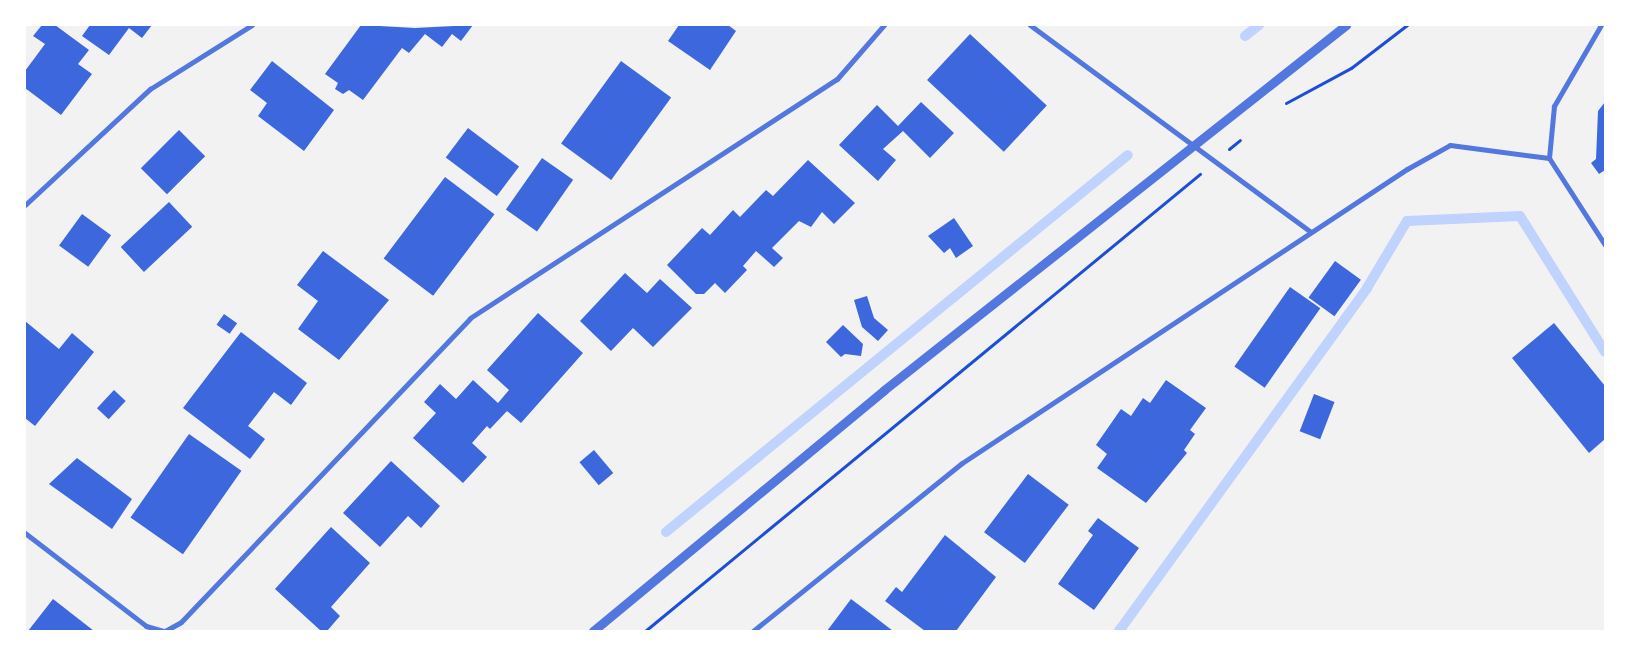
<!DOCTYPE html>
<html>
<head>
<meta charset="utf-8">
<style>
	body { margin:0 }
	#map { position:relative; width:1630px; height:656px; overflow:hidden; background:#f2f2f2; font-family:Lora,serif }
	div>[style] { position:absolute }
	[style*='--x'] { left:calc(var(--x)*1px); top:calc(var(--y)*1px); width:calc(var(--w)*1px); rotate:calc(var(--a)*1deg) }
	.stream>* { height:10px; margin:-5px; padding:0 5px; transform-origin:5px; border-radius:5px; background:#bfd3fe }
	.building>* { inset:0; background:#3d67dc; transform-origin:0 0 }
	.path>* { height:3px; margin:-1.5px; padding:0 1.5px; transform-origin:1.5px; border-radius:1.5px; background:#1d4ed8 }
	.minor>* { height:5px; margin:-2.5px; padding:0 2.5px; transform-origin:2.5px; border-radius:2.5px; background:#5277de }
	.tertiary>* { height:9px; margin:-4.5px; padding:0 4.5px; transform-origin:4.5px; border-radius:4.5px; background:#5277de }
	span { translate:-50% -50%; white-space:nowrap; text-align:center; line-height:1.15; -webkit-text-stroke:5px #fff; paint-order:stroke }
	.frame { position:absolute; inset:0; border:26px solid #fff; pointer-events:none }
</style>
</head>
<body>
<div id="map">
	<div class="stream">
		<div style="--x:1245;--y:36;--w:18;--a:-38"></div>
		<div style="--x:666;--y:532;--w:596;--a:-39.22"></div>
		<div style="--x:1119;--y:631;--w:423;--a:-54.1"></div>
		<div style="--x:1367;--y:288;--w:78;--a:-59.2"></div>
		<div style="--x:1407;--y:221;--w:113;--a:-2.5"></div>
		<div style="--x:1520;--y:216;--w:160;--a:58"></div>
	</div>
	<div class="building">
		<div style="clip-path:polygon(42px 25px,55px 25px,89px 50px,78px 64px,92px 74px,61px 115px,25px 88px,25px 71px,45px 44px,33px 36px)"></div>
		<div style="clip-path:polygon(90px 25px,152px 25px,142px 38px,129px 28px,109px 55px,82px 36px)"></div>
		<div style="clip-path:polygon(361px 25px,415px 28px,473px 25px,461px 41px,452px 34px,442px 47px,425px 34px,409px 53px,402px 48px,363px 100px,349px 90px,343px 94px,335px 89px,338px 83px,325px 74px)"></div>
		<div style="clip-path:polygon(679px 25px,728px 25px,736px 31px,710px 70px,668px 41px)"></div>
		<div style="left:970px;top:34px;width:105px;height:63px;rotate:43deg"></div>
		<div style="clip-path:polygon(272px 61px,334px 110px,304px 151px,258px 116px,267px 103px,250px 90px)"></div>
		<div style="left:621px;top:61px;width:62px;height:102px;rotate:36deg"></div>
		<div style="clip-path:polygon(921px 102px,954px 133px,930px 158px,903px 131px,883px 149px,896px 160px,878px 181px,839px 145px,877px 105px,898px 126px)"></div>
		<div style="clip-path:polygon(1605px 102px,1605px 170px,1599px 174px,1591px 163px,1596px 159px,1598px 111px)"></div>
		<div style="left:468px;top:128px;width:64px;height:37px;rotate:37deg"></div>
		<div style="left:179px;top:130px;width:37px;height:54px;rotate:45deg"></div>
		<div style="left:542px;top:158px;width:38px;height:63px;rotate:35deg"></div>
		<div style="clip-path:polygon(808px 160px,855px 203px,834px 224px,822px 212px,811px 227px,799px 221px,772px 248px,783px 258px,774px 267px,756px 251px,743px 266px,747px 270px,725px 293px,715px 283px,704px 294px,696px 294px,667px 265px,702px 228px,710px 235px,733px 210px,740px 217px,766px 190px,773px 196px)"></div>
		<div style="left:445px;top:177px;width:62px;height:102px;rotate:37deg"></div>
		<div style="left:169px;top:202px;width:34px;height:66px;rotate:47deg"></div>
		<div style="left:82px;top:214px;width:36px;height:39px;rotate:36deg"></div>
		<div style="clip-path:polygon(954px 218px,973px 246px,956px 258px,950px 248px,944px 253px,928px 236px)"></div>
		<div style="clip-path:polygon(323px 251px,389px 300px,339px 360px,298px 329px,318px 301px,297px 285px)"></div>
		<div style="left:1335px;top:261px;width:32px;height:45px;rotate:36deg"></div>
		<div style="clip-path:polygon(625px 273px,647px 293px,660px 279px,692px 308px,653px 347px,633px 328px,611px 351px,580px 321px)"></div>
		<div style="left:1290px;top:287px;width:37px;height:97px;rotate:35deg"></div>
		<div style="clip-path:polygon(867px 296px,874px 318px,888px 330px,878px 341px,862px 327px,854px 300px)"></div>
		<div style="clip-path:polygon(538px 313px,583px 353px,521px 423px,507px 411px,490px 429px,487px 426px,472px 443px,487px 457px,463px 483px,413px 438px,436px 413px,424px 402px,440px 384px,456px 399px,473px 380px,498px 403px,509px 390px,487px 370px)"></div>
		<div style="left:224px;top:314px;width:16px;height:13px;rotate:35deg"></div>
		<div style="clip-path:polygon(25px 321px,59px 349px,72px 333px,94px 352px,35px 426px,25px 418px)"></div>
		<div style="clip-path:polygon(1554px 323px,1605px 386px,1605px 439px,1589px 453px,1512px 358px)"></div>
		<div style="clip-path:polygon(843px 325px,863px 344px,861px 356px,845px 354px,841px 357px,826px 342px)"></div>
		<div style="clip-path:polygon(241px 332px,307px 383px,291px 405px,274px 392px,248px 426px,265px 439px,250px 459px,183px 408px)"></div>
		<div style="clip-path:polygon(1166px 380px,1206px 408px,1190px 430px,1195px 434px,1184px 450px,1187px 453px,1146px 503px,1097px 468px,1107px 454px,1096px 445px,1121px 409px,1131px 416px,1143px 398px,1150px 403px)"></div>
		<div style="left:114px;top:390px;width:16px;height:25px;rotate:43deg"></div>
		<div style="left:1314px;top:394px;width:22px;height:40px;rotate:21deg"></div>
		<div style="left:189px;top:434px;width:64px;height:102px;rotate:35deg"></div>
		<div style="left:594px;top:450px;width:30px;height:19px;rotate:50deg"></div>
		<div style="clip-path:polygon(77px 458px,132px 499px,112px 529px,49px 484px)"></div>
		<div style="clip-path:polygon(391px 461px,440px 506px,421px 528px,408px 516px,380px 547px,343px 513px)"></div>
		<div style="left:1028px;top:474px;width:51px;height:73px;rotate:37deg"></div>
		<div style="clip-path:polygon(1098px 518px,1139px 548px,1094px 610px,1058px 584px,1093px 535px,1088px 531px)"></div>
		<div style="clip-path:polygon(331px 527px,370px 563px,331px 607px,340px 616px,327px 631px,321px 631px,275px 589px)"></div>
		<div style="clip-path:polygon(945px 535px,996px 577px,956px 631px,925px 631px,885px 601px,896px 587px,902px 592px)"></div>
		<div style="clip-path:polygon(53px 599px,94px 631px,28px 631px)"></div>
		<div style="clip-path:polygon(851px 599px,871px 614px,893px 631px,827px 631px)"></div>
	</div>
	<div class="path">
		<div style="--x:1286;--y:103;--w:74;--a:-28.3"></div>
		<div style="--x:1351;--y:68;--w:71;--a:-37.5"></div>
		<div style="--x:1229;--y:149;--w:14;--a:-39"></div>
		<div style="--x:645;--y:631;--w:719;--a:-39.47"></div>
	</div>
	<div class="minor">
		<div style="--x:1030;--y:25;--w:349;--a:36.4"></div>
		<div style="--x:1601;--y:25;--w:94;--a:120.1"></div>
		<div style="--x:1554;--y:106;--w:52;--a:95.5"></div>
		<div style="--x:1549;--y:158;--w:103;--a:57.2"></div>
		<div style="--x:25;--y:205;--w:171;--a:-42.9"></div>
		<div style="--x:150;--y:89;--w:120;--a:-32.1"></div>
		<div style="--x:25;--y:533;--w:153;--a:37.5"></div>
		<div style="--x:146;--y:626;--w:18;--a:16"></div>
		<div style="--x:165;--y:631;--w:18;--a:-29"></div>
		<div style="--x:181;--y:622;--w:419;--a:-46.4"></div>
		<div style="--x:470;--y:318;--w:438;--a:-33.1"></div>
		<div style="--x:837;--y:79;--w:72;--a:-49"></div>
		<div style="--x:753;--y:631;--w:268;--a:-38.8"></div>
		<div style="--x:962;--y:463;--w:533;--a:-33.45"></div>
		<div style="--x:1407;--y:169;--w:49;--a:-29.2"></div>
		<div style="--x:1450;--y:145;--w:100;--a:7.5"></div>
	</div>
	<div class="tertiary">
		<div style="--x:593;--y:631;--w:378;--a:-39.6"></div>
		<div style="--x:884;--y:390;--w:589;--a:-38.31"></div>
	</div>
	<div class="frame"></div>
</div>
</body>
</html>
